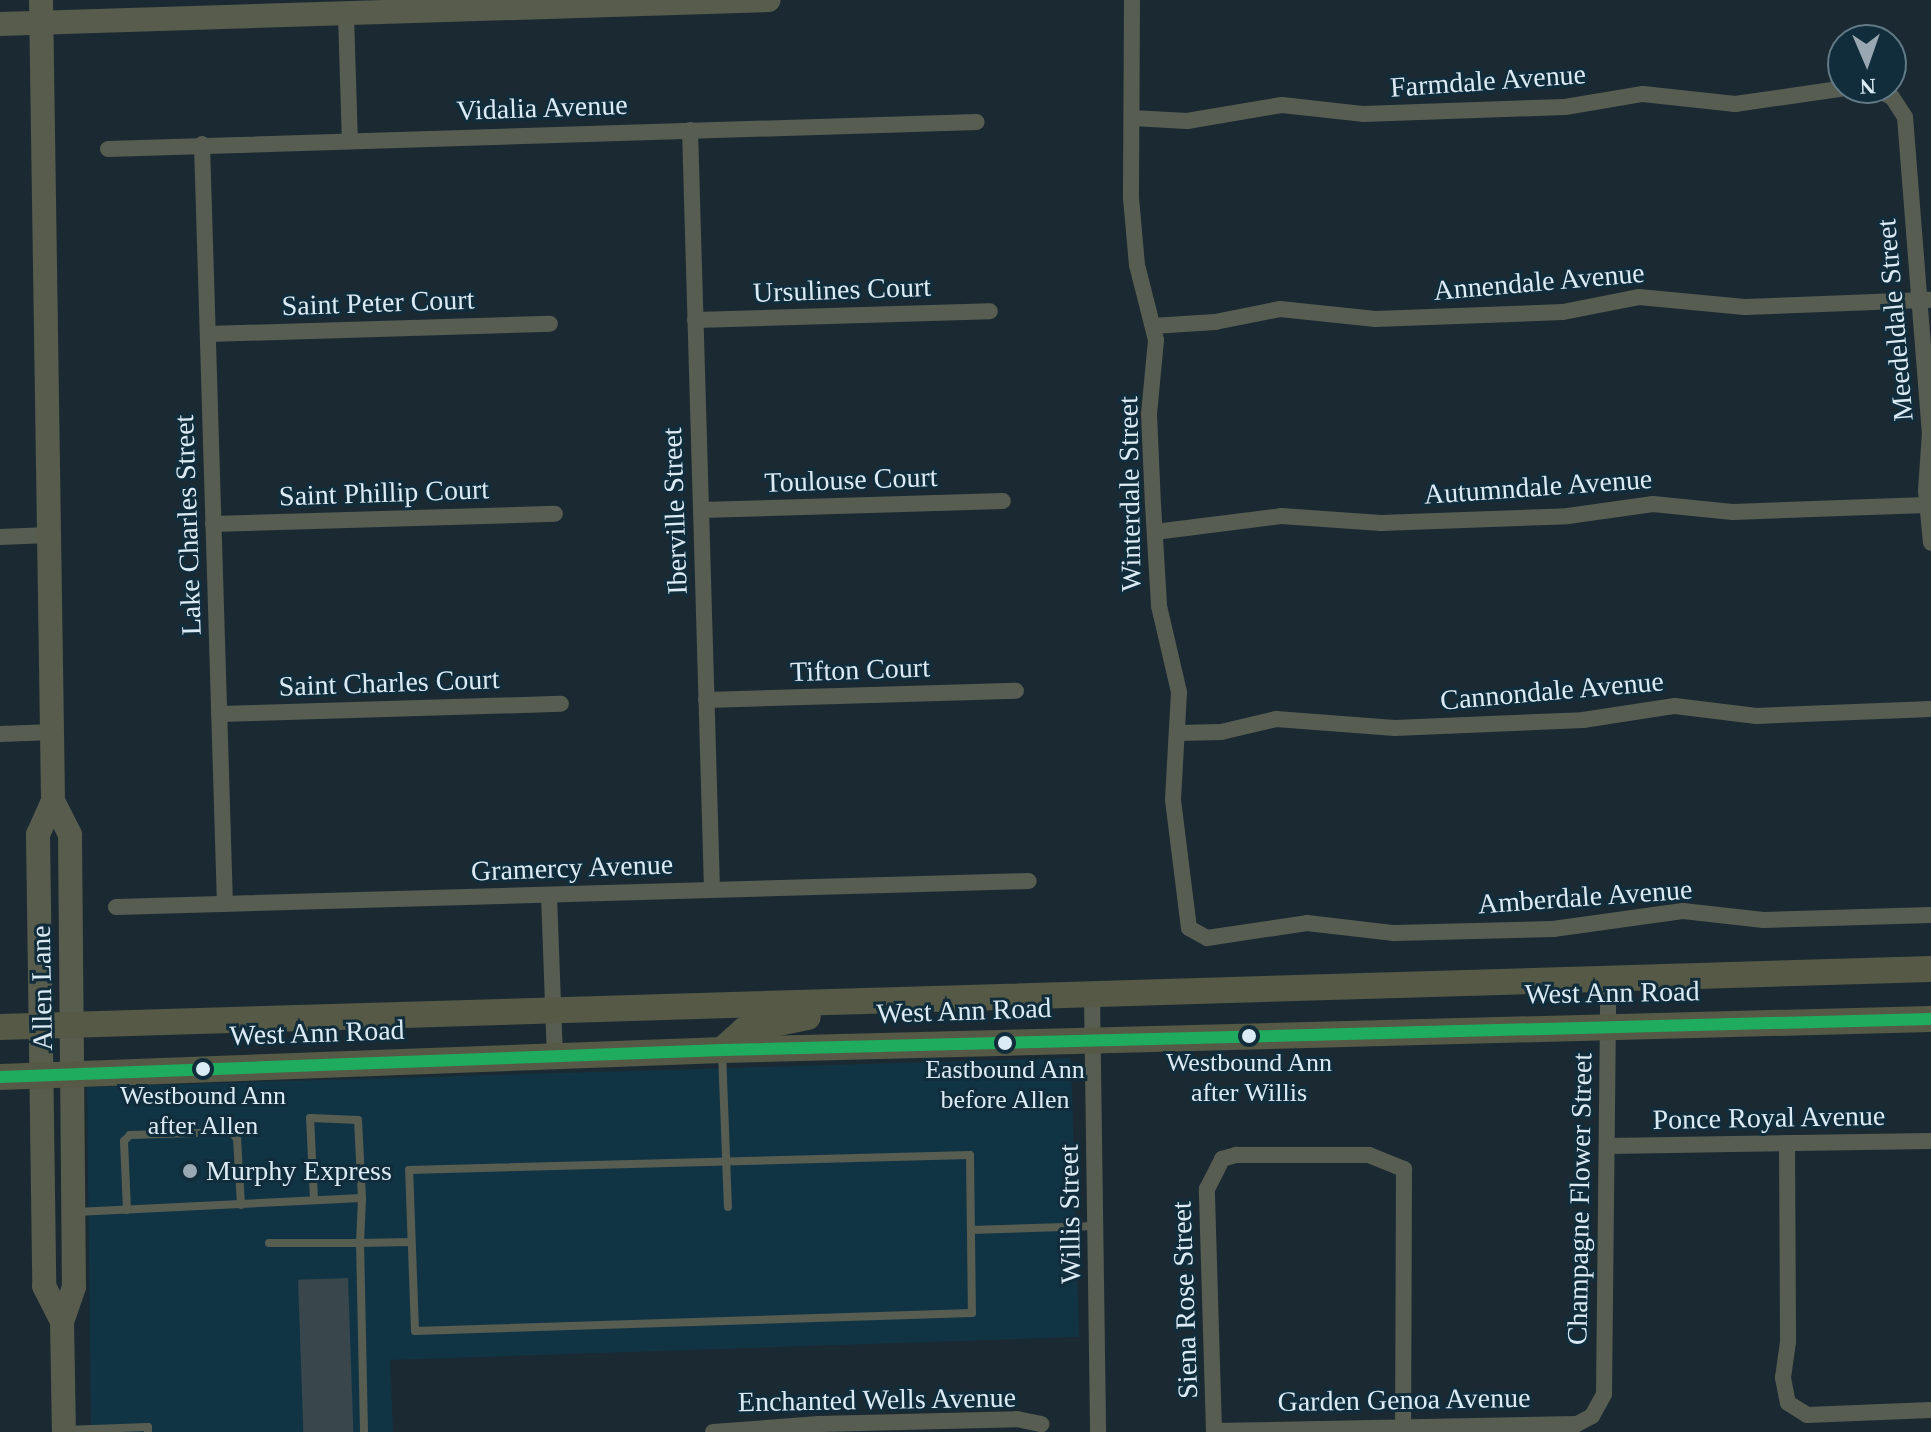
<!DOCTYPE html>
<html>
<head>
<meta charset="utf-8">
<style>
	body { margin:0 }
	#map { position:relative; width:1931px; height:1432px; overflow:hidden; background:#1b2a32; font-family:"Times New Roman",serif }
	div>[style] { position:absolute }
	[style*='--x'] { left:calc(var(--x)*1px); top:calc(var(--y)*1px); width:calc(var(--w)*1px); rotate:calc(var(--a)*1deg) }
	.built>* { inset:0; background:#113445 }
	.building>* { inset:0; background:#39464c; transform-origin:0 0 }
	.lane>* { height:8px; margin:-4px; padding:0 4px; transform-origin:4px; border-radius:4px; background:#585d52 }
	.street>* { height:16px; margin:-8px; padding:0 8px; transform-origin:8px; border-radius:8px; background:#585d52 }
	.secondary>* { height:24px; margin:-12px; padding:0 12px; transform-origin:12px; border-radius:12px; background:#575c4c }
	.primary>* { height:26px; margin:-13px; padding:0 13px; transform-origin:13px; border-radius:13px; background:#555945 }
	.bus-1>* { height:12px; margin:-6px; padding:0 6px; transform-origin:6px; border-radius:6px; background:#20ac5e }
	.dots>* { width:22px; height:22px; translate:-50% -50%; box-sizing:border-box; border:4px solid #112d3c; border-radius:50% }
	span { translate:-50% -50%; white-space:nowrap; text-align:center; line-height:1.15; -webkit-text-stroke:6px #112d3c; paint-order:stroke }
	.bus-label { font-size:26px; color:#dbebf5 }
	.street-label { font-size:28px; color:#dbebf5 }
	.poi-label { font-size:28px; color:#dbebf5 }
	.left { translate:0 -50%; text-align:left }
	.north { position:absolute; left:1827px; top:24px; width:80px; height:80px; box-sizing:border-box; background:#112d3c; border:2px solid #627986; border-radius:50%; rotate:178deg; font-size:22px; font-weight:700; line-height:32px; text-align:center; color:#dbebf5 }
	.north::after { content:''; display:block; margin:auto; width:28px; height:36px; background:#98a7b1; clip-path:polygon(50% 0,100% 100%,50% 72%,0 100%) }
</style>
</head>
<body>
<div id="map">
	<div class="built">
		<div style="clip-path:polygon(1071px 1058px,1079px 1337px,390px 1360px,393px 1432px,91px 1432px,87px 1087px)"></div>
	</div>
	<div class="building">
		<div style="left:348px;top:1278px;width:154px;height:50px;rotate:88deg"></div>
	</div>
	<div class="lane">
		<div style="--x:722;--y:1052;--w:155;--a:87.8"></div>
		<div style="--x:970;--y:1155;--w:158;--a:89.3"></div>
		<div style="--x:972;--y:1313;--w:557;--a:178.15"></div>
		<div style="--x:415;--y:1331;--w:161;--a:-92.1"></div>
		<div style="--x:409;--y:1170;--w:561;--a:-1.53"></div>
		<div style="--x:314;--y:1199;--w:81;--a:-92.8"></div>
		<div style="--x:310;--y:1118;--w:48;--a:2.4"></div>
		<div style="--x:358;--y:1120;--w:78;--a:87.1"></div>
		<div style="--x:127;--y:1210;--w:69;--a:-92.5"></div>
		<div style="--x:124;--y:1141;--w:8;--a:-45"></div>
		<div style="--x:130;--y:1135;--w:102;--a:-1.7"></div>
		<div style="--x:232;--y:1132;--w:9;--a:54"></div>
		<div style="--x:237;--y:1139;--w:66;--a:86.5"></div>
		<div style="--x:76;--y:1212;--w:286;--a:-2.8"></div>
		<div style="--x:362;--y:1198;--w:45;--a:92.5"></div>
		<div style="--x:360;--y:1243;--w:91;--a:180"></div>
		<div style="--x:971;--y:1230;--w:126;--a:-1.8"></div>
		<div style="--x:65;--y:1430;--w:83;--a:-2.1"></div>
		<div style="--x:148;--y:1427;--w:5;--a:90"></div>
		<div style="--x:364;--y:1432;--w:189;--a:-91.2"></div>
		<div style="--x:360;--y:1243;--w:51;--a:-1.1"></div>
	</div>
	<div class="street">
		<div style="--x:1132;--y:0;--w:198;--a:90.3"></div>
		<div style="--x:1131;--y:198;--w:67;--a:84.9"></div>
		<div style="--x:1137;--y:265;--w:77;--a:75.8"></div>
		<div style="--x:1156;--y:340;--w:74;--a:95.4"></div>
		<div style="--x:1149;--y:414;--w:90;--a:87.5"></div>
		<div style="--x:1153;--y:504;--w:102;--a:86.6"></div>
		<div style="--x:1159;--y:606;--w:88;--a:76.9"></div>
		<div style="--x:1179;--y:692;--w:108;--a:93.2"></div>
		<div style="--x:1173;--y:800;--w:129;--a:82.9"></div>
		<div style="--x:1189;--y:928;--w:21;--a:29"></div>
		<div style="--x:1207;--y:938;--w:101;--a:-8.5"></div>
		<div style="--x:1307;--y:923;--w:88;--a:6.6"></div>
		<div style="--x:1394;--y:933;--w:159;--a:-1.4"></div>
		<div style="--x:1553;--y:929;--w:131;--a:-7.9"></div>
		<div style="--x:1683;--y:911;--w:81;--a:6.4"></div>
		<div style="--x:1763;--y:920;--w:168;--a:-1.7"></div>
		<div style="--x:346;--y:16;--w:124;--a:88.2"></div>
		<div style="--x:1874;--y:88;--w:20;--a:27"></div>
		<div style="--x:1892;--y:97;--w:24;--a:57"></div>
		<div style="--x:1905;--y:117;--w:316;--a:85.5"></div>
		<div style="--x:1930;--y:432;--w:59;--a:93.9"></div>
		<div style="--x:1926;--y:491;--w:52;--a:84.5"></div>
		<div style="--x:1132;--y:118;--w:55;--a:3.1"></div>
		<div style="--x:1187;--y:121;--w:96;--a:-9.6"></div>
		<div style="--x:1282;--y:105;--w:81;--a:6.3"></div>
		<div style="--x:1363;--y:114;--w:202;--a:-2"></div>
		<div style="--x:1565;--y:107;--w:79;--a:-9.5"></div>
		<div style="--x:1643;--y:94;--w:93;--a:6.2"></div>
		<div style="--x:1735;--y:104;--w:112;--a:-8.2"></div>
		<div style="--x:690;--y:130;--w:760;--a:88.34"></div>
		<div style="--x:202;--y:144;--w:760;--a:88.27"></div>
		<div style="--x:108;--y:149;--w:869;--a:-1.78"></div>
		<div style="--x:695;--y:320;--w:295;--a:-1.7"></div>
		<div style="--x:1153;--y:326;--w:62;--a:-3.7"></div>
		<div style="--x:1215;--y:322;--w:66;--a:-11.3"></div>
		<div style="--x:1280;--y:309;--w:96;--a:6"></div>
		<div style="--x:1375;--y:319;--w:188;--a:-2.1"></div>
		<div style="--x:1563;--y:312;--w:77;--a:-11.2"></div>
		<div style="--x:1639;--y:297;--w:106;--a:5.4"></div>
		<div style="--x:1745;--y:307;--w:186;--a:-2.2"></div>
		<div style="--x:208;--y:334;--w:342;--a:-1.7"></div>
		<div style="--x:701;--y:510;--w:302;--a:-1.7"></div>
		<div style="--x:213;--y:524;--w:342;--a:-1.7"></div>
		<div style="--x:1155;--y:532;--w:127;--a:-7.2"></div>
		<div style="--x:1281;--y:516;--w:100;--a:4"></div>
		<div style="--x:1381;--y:523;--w:187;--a:-2.1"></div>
		<div style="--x:1568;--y:516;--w:86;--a:-8"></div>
		<div style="--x:1653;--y:504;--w:80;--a:5.7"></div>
		<div style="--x:1733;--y:512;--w:194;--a:-2.1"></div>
		<div style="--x:0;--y:537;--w:49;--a:-2.3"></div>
		<div style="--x:706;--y:700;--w:310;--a:-1.7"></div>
		<div style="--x:219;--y:714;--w:342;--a:-1.7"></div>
		<div style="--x:1178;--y:733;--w:43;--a:-1.3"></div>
		<div style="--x:1221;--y:732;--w:57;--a:-13.3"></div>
		<div style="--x:1276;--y:719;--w:119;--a:4.3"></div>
		<div style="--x:1395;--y:728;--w:188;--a:-2.4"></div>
		<div style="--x:1583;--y:720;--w:93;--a:-8.7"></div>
		<div style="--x:1675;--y:706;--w:82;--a:7"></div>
		<div style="--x:1756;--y:716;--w:175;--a:-2.3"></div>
		<div style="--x:0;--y:734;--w:53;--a:-2.2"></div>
		<div style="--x:549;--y:895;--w:161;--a:87.9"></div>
		<div style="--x:116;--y:907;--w:913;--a:-1.63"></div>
		<div style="--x:1092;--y:995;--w:437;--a:89.2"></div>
		<div style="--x:1787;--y:1143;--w:199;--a:89.7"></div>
		<div style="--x:1788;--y:1342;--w:36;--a:98"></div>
		<div style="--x:1783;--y:1378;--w:25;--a:79"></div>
		<div style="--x:1788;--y:1403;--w:22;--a:32"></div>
		<div style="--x:1807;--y:1415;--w:124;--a:-2.3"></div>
		<div style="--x:1608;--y:1146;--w:323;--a:-0.9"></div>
		<div style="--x:1214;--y:1431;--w:363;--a:-1.1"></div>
		<div style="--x:1577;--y:1424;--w:17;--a:-28"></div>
		<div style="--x:1592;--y:1416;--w:25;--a:-61"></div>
		<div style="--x:1604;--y:1394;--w:413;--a:-89.4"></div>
		<div style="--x:713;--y:1432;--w:106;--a:-4.3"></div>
		<div style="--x:819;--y:1424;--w:198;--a:-1.4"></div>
		<div style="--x:1017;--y:1419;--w:25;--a:12"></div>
		<div style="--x:1214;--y:1432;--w:243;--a:-91.7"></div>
		<div style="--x:1207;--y:1189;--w:34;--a:-63"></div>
		<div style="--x:1222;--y:1159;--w:15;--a:-16"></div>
		<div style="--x:1236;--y:1155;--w:133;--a:0"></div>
		<div style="--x:1369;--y:1155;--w:38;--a:22"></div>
		<div style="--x:1404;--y:1169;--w:263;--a:90.2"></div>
	</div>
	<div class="secondary">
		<div style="--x:41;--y:0;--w:801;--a:89.14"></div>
		<div style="--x:53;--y:801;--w:36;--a:114"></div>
		<div style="--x:38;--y:834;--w:452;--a:89.2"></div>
		<div style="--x:44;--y:1286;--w:39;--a:63"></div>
		<div style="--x:0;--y:24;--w:769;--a:-1.79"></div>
		<div style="--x:53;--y:801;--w:38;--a:63"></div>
		<div style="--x:70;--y:835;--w:452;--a:89.5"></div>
		<div style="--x:74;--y:1287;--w:36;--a:109"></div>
		<div style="--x:62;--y:1321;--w:111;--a:89"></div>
	</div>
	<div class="primary">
		<div style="--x:0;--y:1027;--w:1932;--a:-1.72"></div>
		<div style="--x:722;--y:1050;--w:30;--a:-42"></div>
		<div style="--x:744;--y:1030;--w:65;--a:-11.5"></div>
		<div style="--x:0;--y:1077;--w:723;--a:-2.14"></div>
		<div style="--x:722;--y:1050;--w:1209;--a:-1.47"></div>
	</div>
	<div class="bus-1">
		<div style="--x:0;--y:1077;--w:723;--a:-2.14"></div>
		<div style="--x:722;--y:1050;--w:1209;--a:-1.47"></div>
	</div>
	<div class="dots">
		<div style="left:1249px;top:1036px;background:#dbebf5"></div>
		<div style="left:1005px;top:1043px;background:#dbebf5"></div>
		<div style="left:203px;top:1069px;background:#dbebf5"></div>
		<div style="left:190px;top:1171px;background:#98a7b1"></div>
	</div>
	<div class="bus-label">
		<span style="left:1249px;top:1078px">Westbound Ann<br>after Willis</span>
		<span style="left:1005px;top:1085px">Eastbound Ann<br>before Allen</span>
		<span style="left:203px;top:1111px">Westbound Ann<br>after Allen</span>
	</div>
	<div class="street-label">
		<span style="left:1488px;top:81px;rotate:-4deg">Farmdale Avenue</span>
		<span style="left:542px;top:108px;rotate:-2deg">Vidalia Avenue</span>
		<span style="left:1539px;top:282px;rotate:-5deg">Annendale Avenue</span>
		<span style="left:842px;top:290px;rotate:-2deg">Ursulines Court</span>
		<span style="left:378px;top:303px;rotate:-2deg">Saint Peter Court</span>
		<span style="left:1895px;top:320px;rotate:-95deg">Meedeldale Street</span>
		<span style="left:851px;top:480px;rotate:-2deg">Toulouse Court</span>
		<span style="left:1538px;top:487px;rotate:-4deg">Autumndale Avenue</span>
		<span style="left:384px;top:493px;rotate:-2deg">Saint Phillip Court</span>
		<span style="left:1130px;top:494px;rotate:-91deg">Winterdale Street</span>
		<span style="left:675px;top:511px;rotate:-92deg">Iberville Street</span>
		<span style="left:188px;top:525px;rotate:-92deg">Lake Charles Street</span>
		<span style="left:860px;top:670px;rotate:-2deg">Tifton Court</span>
		<span style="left:389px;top:683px;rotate:-2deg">Saint Charles Court</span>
		<span style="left:1552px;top:691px;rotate:-5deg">Cannondale Avenue</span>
		<span style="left:572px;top:868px;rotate:-2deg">Gramercy Avenue</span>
		<span style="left:1585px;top:897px;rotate:-4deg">Amberdale Avenue</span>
		<span style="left:42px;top:988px;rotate:-91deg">Allen Lane</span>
		<span style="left:1612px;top:993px;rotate:-1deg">West Ann Road</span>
		<span style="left:964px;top:1011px;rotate:-2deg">West Ann Road</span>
		<span style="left:317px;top:1033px;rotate:-2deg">West Ann Road</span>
		<span style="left:1769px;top:1118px;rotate:-1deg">Ponce Royal Avenue</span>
		<span style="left:1580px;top:1199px;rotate:-89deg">Champagne Flower Street</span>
		<span style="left:1070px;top:1214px;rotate:-91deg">Willis Street</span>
		<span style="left:1185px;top:1300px;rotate:-92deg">Siena Rose Street</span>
		<span style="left:877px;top:1400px;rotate:-1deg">Enchanted Wells Avenue</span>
		<span style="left:1404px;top:1400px;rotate:-1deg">Garden Genoa Avenue</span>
	</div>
	<div class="poi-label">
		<span class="left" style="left:206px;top:1171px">Murphy Express</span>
	</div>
	<div class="north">N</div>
</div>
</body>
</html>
